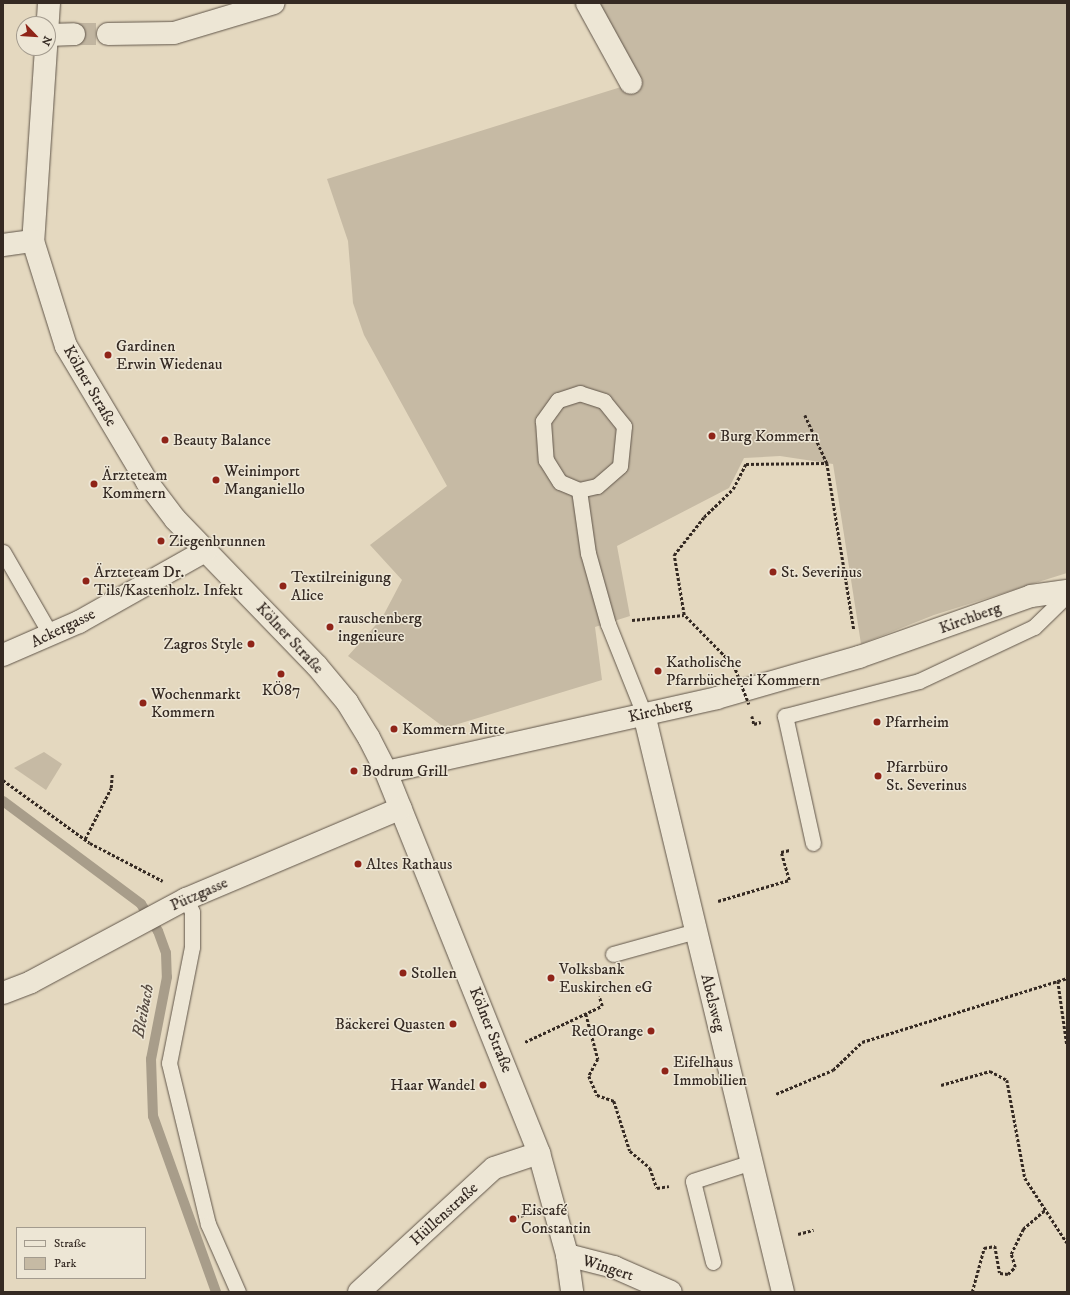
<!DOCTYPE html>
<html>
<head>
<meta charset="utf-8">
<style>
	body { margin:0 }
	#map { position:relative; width:1070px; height:1295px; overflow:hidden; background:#e4d8bf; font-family:"IM FELL DW Pica",serif }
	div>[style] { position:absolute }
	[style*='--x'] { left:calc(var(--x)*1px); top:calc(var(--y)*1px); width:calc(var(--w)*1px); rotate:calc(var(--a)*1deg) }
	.green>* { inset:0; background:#c6baa4 }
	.stream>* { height:10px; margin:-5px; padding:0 5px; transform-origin:5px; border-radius:5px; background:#a89d8a }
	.street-tunnel>* { height:22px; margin-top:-11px; transform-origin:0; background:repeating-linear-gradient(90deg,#c1b5a0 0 22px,transparent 0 33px) }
	.path>* { height:2.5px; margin-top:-1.25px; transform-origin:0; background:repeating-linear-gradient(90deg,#352a23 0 3px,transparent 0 5px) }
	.roads { filter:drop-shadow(0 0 1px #61564a) drop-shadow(0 0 1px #61564a) }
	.lane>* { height:15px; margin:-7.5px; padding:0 7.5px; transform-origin:7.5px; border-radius:7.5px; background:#ede6d5 }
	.street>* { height:22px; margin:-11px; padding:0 11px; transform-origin:11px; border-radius:11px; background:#ede6d5 }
	.path-bridge>* { height:2.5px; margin-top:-1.25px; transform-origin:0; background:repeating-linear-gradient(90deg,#352a23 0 3px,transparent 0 5px) }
	.dots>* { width:11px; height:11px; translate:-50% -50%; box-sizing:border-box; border:2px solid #ede6d5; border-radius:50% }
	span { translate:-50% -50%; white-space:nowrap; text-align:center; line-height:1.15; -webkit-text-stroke:3px #ede6d5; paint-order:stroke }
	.poi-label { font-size:16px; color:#352a23 }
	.left { translate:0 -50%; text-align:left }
	.right { translate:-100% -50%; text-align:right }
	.street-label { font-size:16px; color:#352a23 }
	.water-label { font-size:17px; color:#584c42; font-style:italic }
	.frame { position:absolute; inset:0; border:4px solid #352a23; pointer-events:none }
	.legend { position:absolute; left:16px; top:1227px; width:130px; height:52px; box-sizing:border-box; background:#ede6d5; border:1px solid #a39b8e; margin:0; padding:5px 7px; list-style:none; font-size:12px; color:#352a23 }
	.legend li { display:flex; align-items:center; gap:8px; height:20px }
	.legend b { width:20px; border:1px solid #a39b8e }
	.north { position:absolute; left:16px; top:16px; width:40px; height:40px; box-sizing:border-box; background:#ede6d5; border:1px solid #a39b8e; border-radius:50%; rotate:115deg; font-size:11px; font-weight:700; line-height:16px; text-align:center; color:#352a23 }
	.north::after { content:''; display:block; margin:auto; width:14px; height:18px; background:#8f2418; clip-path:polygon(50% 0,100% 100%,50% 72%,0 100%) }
</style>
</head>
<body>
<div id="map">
	<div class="green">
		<div style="clip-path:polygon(600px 3px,1067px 3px,1067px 573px,934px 615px,861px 644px,833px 464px,780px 456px,744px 458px,729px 488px,617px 546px,630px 616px,595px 627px,602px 680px,445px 728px,348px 656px,382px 618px,402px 580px,370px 545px,447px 486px,364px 335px,353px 303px,348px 241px,327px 179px,621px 87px,634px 72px)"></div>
		<div style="clip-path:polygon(44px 752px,62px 764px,46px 790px,14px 768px)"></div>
	</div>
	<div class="stream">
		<div style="--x:3;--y:801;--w:172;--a:36.7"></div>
		<div style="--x:141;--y:904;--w:32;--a:58"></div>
		<div style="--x:158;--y:931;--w:23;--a:70"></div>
		<div style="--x:166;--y:953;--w:24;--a:88"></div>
		<div style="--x:167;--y:977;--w:84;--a:101"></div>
		<div style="--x:151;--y:1059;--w:57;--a:88"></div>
		<div style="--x:153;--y:1116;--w:187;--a:70.3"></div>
	</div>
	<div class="street-tunnel">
		<div style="--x:74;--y:34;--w:34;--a:0"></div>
	</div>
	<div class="path">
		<div style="--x:805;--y:415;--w:53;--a:65.4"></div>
		<div style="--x:827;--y:463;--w:169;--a:80.8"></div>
		<div style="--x:632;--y:620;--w:52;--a:-5.5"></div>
		<div style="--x:733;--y:665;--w:70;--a:-134.4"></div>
		<div style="--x:684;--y:615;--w:61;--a:-99.5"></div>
		<div style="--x:674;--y:555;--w:48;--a:-51.7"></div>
		<div style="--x:704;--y:517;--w:40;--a:-44"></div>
		<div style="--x:733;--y:489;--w:28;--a:-63"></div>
		<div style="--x:746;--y:464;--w:81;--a:-0.7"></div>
		<div style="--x:752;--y:716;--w:8;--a:76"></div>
		<div style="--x:754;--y:724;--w:7;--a:-16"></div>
		<div style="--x:3;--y:780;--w:107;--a:35.9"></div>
		<div style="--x:90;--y:843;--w:82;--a:27.5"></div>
		<div style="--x:85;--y:839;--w:57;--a:-63"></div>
		<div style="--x:111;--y:788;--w:15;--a:-86"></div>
		<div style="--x:718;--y:901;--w:74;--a:-16.5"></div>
		<div style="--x:789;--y:880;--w:29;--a:-106"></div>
		<div style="--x:781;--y:852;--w:9;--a:-13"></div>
		<div style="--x:1058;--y:981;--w:65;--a:82"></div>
		<div style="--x:586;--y:1014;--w:47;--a:75.1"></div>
		<div style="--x:598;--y:1059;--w:19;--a:118"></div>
		<div style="--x:589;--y:1076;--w:21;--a:67"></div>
		<div style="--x:597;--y:1095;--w:18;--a:19"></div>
		<div style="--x:614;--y:1101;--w:52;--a:72.3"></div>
		<div style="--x:630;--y:1151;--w:26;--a:40"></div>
		<div style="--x:650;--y:1168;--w:21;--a:71"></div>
		<div style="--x:657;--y:1188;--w:12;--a:-9"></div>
		<div style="--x:525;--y:1042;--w:85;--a:-25.1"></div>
		<div style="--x:602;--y:1006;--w:10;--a:-107"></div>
		<div style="--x:941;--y:1085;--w:51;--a:-15.9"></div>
		<div style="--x:990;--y:1071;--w:19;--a:28"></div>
		<div style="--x:1007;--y:1080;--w:100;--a:79.6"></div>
		<div style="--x:1025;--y:1178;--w:77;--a:57.1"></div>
		<div style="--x:776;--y:1094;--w:62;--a:-22.8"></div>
		<div style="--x:833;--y:1070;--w:40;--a:-44"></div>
		<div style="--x:862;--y:1042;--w:215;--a:-17.3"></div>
		<div style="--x:516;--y:1217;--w:11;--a:-15"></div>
		<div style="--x:798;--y:1234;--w:16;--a:-15"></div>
		<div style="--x:972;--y:1292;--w:46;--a:-74.7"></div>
		<div style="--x:984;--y:1248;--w:11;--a:-10"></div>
		<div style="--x:995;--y:1246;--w:27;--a:80"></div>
		<div style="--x:1000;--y:1273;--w:8;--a:7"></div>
		<div style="--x:1008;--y:1274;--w:10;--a:-45"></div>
		<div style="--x:1015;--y:1267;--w:14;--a:-107"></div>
		<div style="--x:1011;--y:1254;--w:28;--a:-64"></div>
		<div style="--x:1023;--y:1229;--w:29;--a:-41"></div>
	</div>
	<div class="roads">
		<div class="lane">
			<div style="--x:579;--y:490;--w:18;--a:-13"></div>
			<div style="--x:597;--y:486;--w:30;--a:-41"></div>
			<div style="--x:620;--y:466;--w:40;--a:-84.3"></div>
			<div style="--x:624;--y:426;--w:32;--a:-129"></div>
			<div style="--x:604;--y:401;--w:25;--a:-162"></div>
			<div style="--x:580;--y:393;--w:23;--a:162"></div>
			<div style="--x:558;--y:400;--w:26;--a:126"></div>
			<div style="--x:543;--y:421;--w:39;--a:86"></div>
			<div style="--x:546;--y:460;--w:26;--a:58"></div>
			<div style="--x:560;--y:482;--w:21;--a:23"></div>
			<div style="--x:579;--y:490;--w:64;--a:81.9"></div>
			<div style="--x:588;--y:553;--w:74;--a:74.3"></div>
			<div style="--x:608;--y:624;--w:97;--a:68.2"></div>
			<div style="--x:3;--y:552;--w:96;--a:60"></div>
			<div style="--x:813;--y:843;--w:130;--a:-102.4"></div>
			<div style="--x:785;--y:716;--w:138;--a:-14.6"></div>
			<div style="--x:919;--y:681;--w:127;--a:-25.2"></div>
			<div style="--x:1034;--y:627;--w:46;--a:-44.1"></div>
			<div style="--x:186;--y:899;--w:14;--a:65"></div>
			<div style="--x:192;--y:912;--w:35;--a:90"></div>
			<div style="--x:192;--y:947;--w:118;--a:101.2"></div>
			<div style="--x:169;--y:1063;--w:166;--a:76.4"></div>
			<div style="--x:208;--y:1224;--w:74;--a:66.2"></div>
			<div style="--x:613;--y:954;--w:86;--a:-15.5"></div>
			<div style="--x:713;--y:1262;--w:83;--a:-103.9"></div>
			<div style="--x:693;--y:1181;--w:62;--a:-17.9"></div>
		</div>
		<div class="street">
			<div style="--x:49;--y:3;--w:239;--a:93.8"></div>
			<div style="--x:33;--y:241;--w:110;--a:72.6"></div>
			<div style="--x:66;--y:346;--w:158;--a:59.2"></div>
			<div style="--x:147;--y:482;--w:46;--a:52.9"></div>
			<div style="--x:175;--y:519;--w:204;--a:46"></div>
			<div style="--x:317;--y:666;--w:47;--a:50.2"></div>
			<div style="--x:347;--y:702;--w:42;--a:58.6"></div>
			<div style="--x:369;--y:738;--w:38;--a:63"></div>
			<div style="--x:386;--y:772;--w:411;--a:68.1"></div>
			<div style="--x:539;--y:1153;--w:106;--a:74.6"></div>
			<div style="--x:567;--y:1255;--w:37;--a:82"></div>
			<div style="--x:587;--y:3;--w:91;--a:61.2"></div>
			<div style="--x:108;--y:34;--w:66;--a:-0.9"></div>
			<div style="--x:174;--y:33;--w:104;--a:-16.7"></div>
			<div style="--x:49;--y:35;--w:25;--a:-2"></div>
			<div style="--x:3;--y:245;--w:30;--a:-8"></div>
			<div style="--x:3;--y:655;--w:83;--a:-23.5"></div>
			<div style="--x:79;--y:622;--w:145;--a:-29.4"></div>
			<div style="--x:644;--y:714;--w:594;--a:76.48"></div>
			<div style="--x:386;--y:772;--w:339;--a:-12.6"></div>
			<div style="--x:717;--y:698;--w:148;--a:-16.1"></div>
			<div style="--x:859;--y:657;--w:182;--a:-19.5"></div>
			<div style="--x:1031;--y:596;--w:36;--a:-8"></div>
			<div style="--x:3;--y:993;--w:30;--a:-21"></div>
			<div style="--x:31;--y:982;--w:176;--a:-28.2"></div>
			<div style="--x:186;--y:899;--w:233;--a:-22.9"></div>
			<div style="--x:567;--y:1255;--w:49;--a:14.3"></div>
			<div style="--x:614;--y:1267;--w:62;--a:23.7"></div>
			<div style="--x:359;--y:1292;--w:183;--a:-42.6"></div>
			<div style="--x:494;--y:1168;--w:47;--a:-18.4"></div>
		</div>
	</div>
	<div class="path-bridge">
		<div style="--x:734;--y:665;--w:42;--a:69"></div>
	</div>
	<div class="dots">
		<div style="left:108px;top:355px;background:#8f2418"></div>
		<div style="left:712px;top:436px;background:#8f2418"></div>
		<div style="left:165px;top:440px;background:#8f2418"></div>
		<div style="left:216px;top:480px;background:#8f2418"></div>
		<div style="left:94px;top:484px;background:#8f2418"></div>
		<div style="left:161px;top:541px;background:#8f2418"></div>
		<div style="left:773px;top:572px;background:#8f2418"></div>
		<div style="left:86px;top:581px;background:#8f2418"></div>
		<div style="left:283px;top:586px;background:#8f2418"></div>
		<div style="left:330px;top:627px;background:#8f2418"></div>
		<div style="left:251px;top:644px;background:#8f2418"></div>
		<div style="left:658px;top:671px;background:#8f2418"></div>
		<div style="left:281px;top:674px;background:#8f2418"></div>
		<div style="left:143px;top:703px;background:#8f2418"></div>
		<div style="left:877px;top:722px;background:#8f2418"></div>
		<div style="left:394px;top:729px;background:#8f2418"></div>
		<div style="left:354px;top:771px;background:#8f2418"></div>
		<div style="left:878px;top:776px;background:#8f2418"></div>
		<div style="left:358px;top:864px;background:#8f2418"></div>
		<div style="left:403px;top:973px;background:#8f2418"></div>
		<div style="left:551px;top:978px;background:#8f2418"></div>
		<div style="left:453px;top:1024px;background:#8f2418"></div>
		<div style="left:651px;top:1031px;background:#8f2418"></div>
		<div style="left:665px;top:1071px;background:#8f2418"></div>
		<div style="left:483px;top:1085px;background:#8f2418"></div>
		<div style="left:513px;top:1219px;background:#8f2418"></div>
	</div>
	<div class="poi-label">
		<span class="left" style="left:116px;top:355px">Gardinen<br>Erwin Wiedenau</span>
		<span class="left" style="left:720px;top:436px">Burg Kommern</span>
		<span class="left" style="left:173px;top:440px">Beauty Balance</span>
		<span class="left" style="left:224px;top:480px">Weinimport<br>Manganiello</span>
		<span class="left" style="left:102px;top:484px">Ärzteteam<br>Kommern</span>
		<span class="left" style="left:169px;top:541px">Ziegenbrunnen</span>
		<span class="left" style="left:94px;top:581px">Ärzteteam Dr.<br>Tils/Kastenholz. Infekt</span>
		<span class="left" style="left:781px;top:572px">St. Severinus</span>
		<span class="left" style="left:291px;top:586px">Textilreinigung<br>Alice</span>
		<span class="left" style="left:338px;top:627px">rauschenberg<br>ingenieure</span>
		<span class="right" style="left:243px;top:644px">Zagros Style</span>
		<span class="left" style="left:666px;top:671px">Katholische<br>Pfarrbücherei Kommern</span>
		<span style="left:281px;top:690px">KÖ87</span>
		<span class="left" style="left:151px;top:703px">Wochenmarkt<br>Kommern</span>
		<span class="left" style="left:885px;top:722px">Pfarrheim</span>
		<span class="left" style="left:402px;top:729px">Kommern Mitte</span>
		<span class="left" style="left:886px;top:776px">Pfarrbüro<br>St. Severinus</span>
		<span class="left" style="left:362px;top:771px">Bodrum Grill</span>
		<span class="left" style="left:366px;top:864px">Altes Rathaus</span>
		<span class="left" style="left:559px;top:978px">Volksbank<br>Euskirchen eG</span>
		<span class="left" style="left:411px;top:973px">Stollen</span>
		<span class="right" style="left:445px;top:1024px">Bäckerei Quasten</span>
		<span class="right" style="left:643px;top:1031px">RedOrange</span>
		<span class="left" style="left:673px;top:1071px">Eifelhaus<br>Immobilien</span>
		<span class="right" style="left:475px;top:1085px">Haar Wandel</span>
		<span class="left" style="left:521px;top:1219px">Eiscafé<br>Constantin</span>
	</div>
	<div class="street-label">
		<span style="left:90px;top:386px;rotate:60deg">Kölner Straße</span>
		<span style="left:970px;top:618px;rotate:-20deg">Kirchberg</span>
		<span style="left:63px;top:628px;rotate:-26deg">Ackergasse</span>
		<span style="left:290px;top:638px;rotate:47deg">Kölner Straße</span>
		<span style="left:660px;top:710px;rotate:-13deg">Kirchberg</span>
		<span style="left:199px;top:894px;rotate:-24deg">Pützgasse</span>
		<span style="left:713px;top:1003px;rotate:76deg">Abelsweg</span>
		<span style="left:491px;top:1030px;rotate:68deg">Kölner Straße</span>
		<span style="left:444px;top:1214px;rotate:-42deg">Hüllenstraße</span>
		<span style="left:608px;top:1268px;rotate:18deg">Wingert</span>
	</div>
	<div class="water-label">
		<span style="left:144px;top:1011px;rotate:-79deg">Bleibach</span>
	</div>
	<div class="frame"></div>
	<ul class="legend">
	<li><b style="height:5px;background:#ede6d5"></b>Straße</li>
	<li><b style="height:11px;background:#c6baa4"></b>Park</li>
	</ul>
	<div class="north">N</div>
</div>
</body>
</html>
